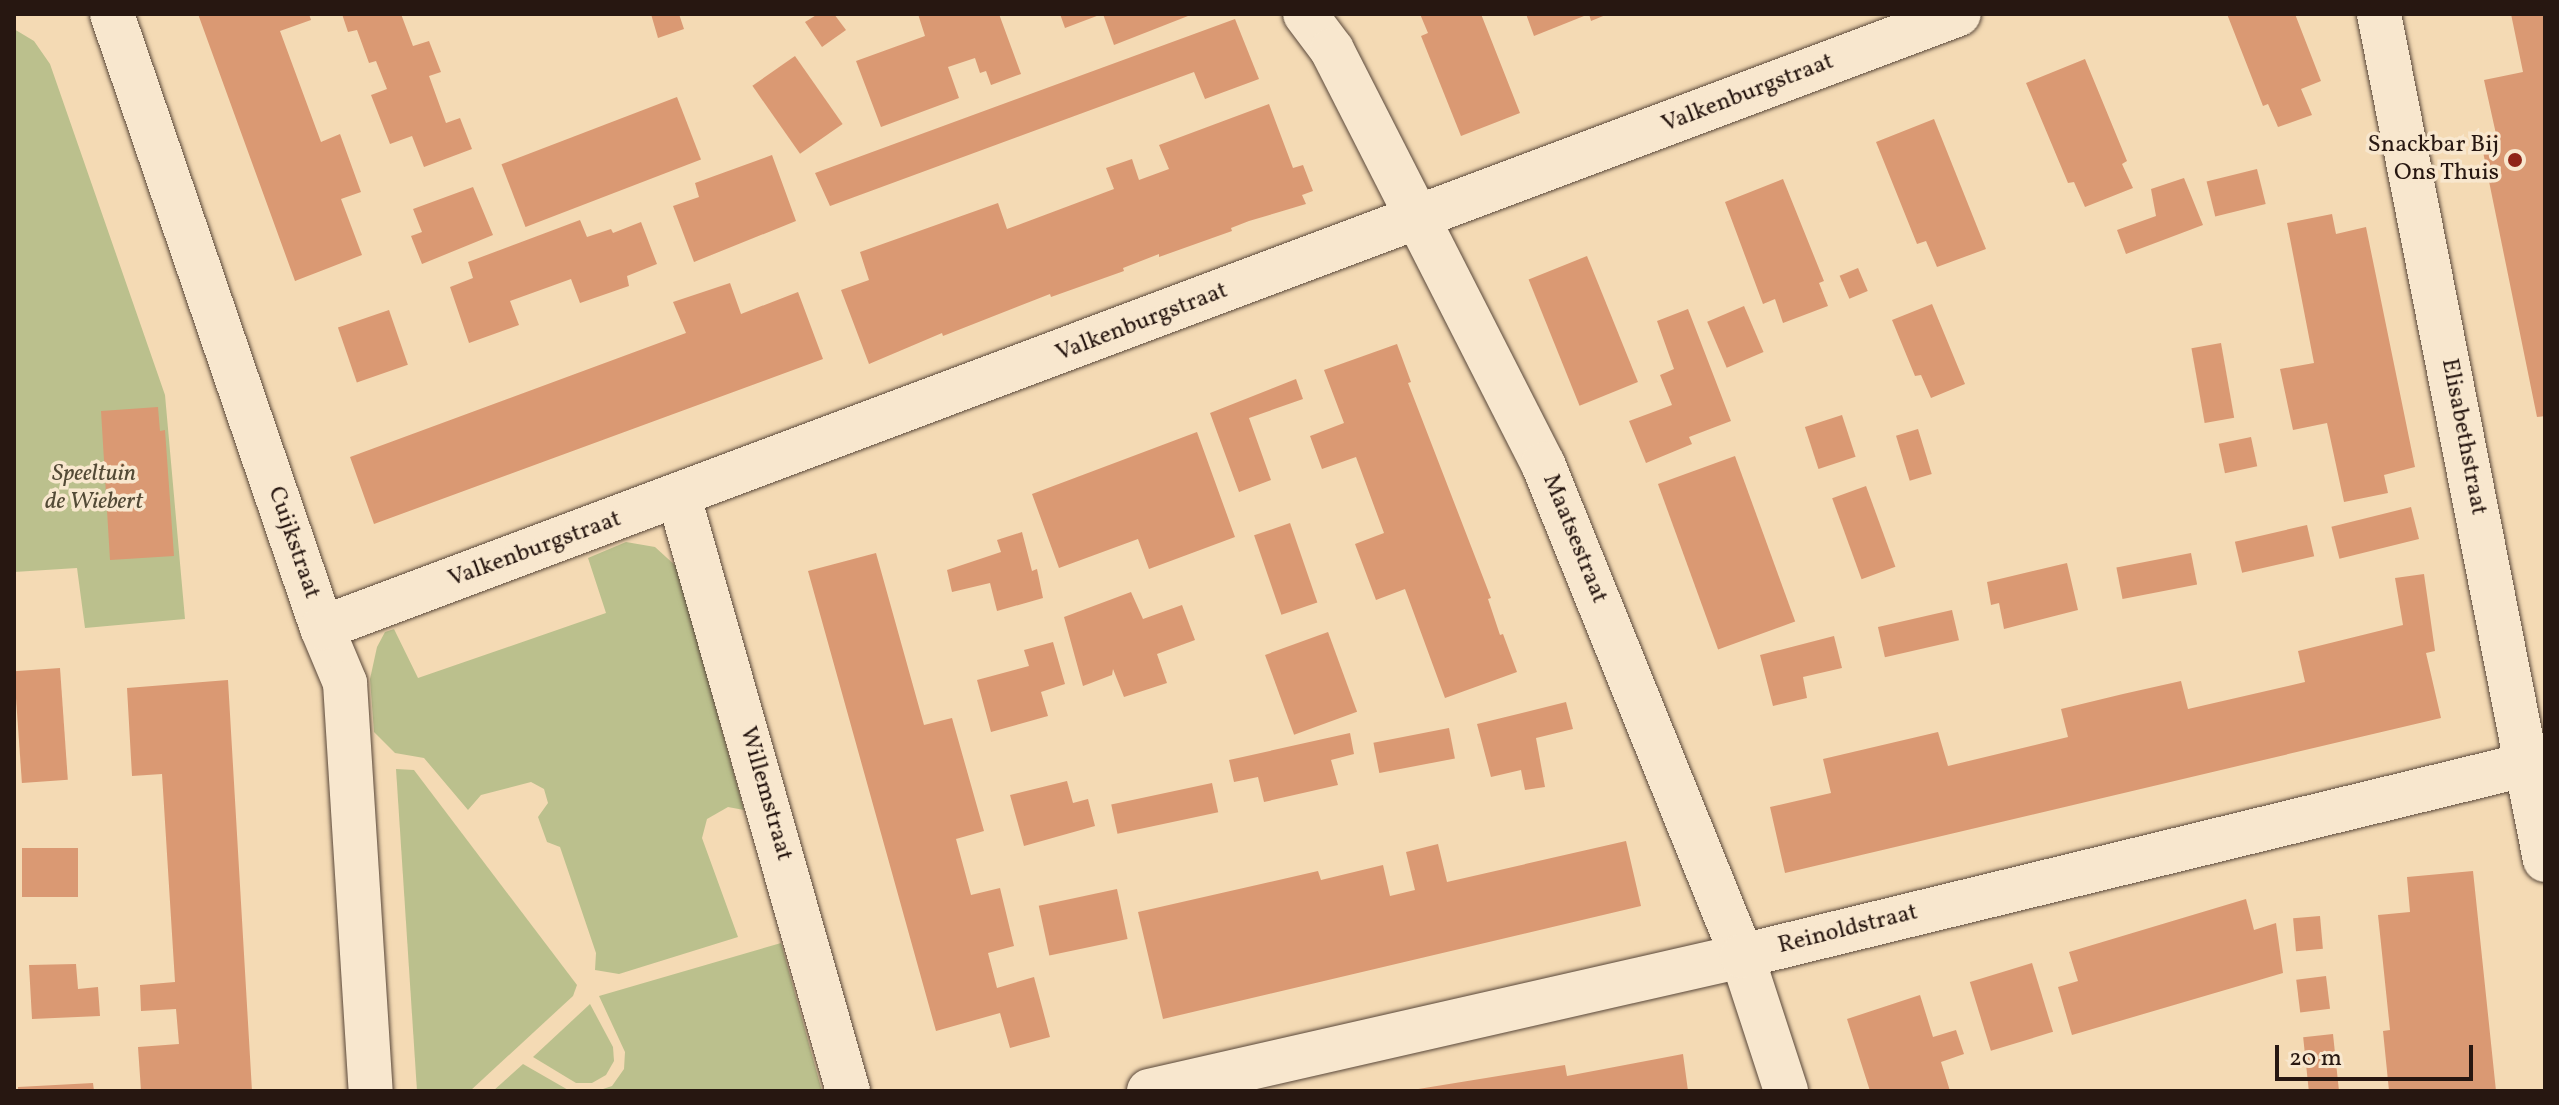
<!DOCTYPE html>
<html>
<head>
<meta charset="utf-8">
<style>
	body { margin:0 }
	#map { position:relative; width:2559px; height:1105px; overflow:hidden; background:#f4dab4; font-family:Vollkorn,serif }
	div>[style] { position:absolute }
	[style*='--x'] { left:calc(var(--x)*1px); top:calc(var(--y)*1px); width:calc(var(--w)*1px); rotate:calc(var(--a)*1deg) }
	.green>* { inset:0; background:#bbc08d }
	.building>* { inset:0; background:#da9973; transform-origin:0 0 }
	.roads { filter:drop-shadow(0 0 2px #5a483a) drop-shadow(0 0 2px #5a483a) }
	.minor>* { height:44px; margin:-22px; padding:0 22px; transform-origin:22px; border-radius:22px; background:#f8e7ce }
	.dots>* { width:22px; height:22px; translate:-50% -50%; box-sizing:border-box; border:4px solid #f8e7ce; border-radius:50% }
	span { translate:-50% -50%; white-space:nowrap; text-align:center; line-height:1.15; -webkit-text-stroke:7px #f8e7ce; paint-order:stroke }
	.street-label { font-size:24px; color:#271711 }
	.poi-label { font-size:24px; color:#271711 }
	.right { translate:-100% -50%; text-align:right }
	.park-label { font-size:24px; color:#534a36; font-style:italic }
	.frame { position:absolute; inset:0; border:16px solid #271711; pointer-events:none }
	.scale { position:absolute; left:2275px; top:1045px; width:198px; height:36px; box-sizing:border-box; border:4px solid #271711; border-top:0; padding-left:10px; font-size:24px; line-height:28px; white-space:nowrap; color:#271711; -webkit-text-stroke:6px #f8e7ce; paint-order:stroke }
</style>
</head>
<body>
<div id="map">
	<div class="green">
		<div style="clip-path:polygon(14px 29px,34px 41px,50px 64px,165px 395px,185px 619px,85px 628px,77px 568px,14px 572px)"></div>
		<div style="clip-path:polygon(626px 542px,655px 547px,677px 567px,744px 810px,728px 807px,707px 819px,702px 838px,738px 937px,619px 974px,595px 970px,596px 953px,560px 847px,547px 842px,538px 817px,548px 803px,544px 789px,531px 782px,481px 795px,468px 810px,424px 758px,395px 753px,374px 732px,370px 679px,377px 647px,385px 632px,394px 629px,418px 678px,606px 613px,588px 558px)"></div>
		<div style="clip-path:polygon(396px 769px,414px 770px,577px 985px,573px 996px,470px 1091px,417px 1091px)"></div>
		<div style="clip-path:polygon(781px 943px,822px 1091px,597px 1091px,612px 1086px,624px 1069px,625px 1052px,599px 996px)"></div>
		<div style="clip-path:polygon(590px 1004px,613px 1047px,614px 1061px,606px 1075px,592px 1083px,576px 1083px,533px 1057px)"></div>
		<div style="clip-path:polygon(523px 1064px,570px 1091px,493px 1091px)"></div>
	</div>
	<div class="building">
		<div style="clip-path:polygon(198px 14px,309px 14px,311px 20px,280px 31px,321px 142px,340px 134px,361px 192px,341px 199px,362px 255px,295px 281px)"></div>
		<div style="clip-path:polygon(342px 14px,401px 14px,413px 46px,429px 41px,441px 72px,429px 76px,446px 123px,460px 118px,472px 149px,424px 167px,412px 136px,390px 144px,371px 95px,387px 89px,376px 61px,369px 63px,357px 30px,348px 32px)"></div>
		<div style="clip-path:polygon(651px 14px,679px 14px,684px 29px,658px 38px)"></div>
		<div style="clip-path:polygon(818px 14px,834px 14px,846px 30px,822px 47px,805px 22px)"></div>
		<div style="clip-path:polygon(918px 14px,999px 14px,1021px 74px,991px 85px,986px 71px,980px 73px,975px 58px,948px 67px,959px 98px,881px 127px,856px 61px,925px 36px)"></div>
		<div style="clip-path:polygon(1060px 14px,1102px 14px,1065px 28px)"></div>
		<div style="clip-path:polygon(1103px 14px,1187px 14px,1188px 16px,1114px 45px)"></div>
		<div style="clip-path:polygon(1420px 14px,1481px 14px,1520px 113px,1461px 136px,1421px 36px,1428px 33px)"></div>
		<div style="clip-path:polygon(1526px 14px,1608px 14px,1591px 21px,1589px 14px,1534px 36px)"></div>
		<div style="clip-path:polygon(2227px 14px,2295px 14px,2321px 81px,2301px 89px,2312px 115px,2278px 127px,2268px 104px,2263px 106px)"></div>
		<div style="clip-path:polygon(2511px 14px,2545px 14px,2545px 416px,2537px 417px,2480px 137px,2496px 134px,2484px 80px,2523px 72px)"></div>
		<div style="clip-path:polygon(1235px 19px,1259px 79px,1205px 99px,1194px 72px,830px 206px,815px 173px)"></div>
		<div style="left:795px;top:56px;width:83px;height:52px;rotate:55deg"></div>
		<div style="clip-path:polygon(2085px 59px,2127px 161px,2122px 164px,2133px 188px,2085px 207px,2074px 182px,2068px 183px,2026px 83px)"></div>
		<div style="left:677px;top:97px;width:67px;height:188px;rotate:69deg"></div>
		<div style="clip-path:polygon(1269px 104px,1293px 168px,1303px 165px,1313px 191px,1302px 195px,1306px 204px,1249px 221px,1231px 228px,1232px 231px,1159px 257px,1159px 254px,1123px 268px,1124px 271px,1051px 297px,1050px 294px,943px 336px,942px 333px,869px 364px,841px 290px,869px 280px,860px 252px,998px 203px,1007px 229px,1114px 189px,1106px 168px,1132px 159px,1139px 180px,1169px 169px,1159px 145px)"></div>
		<div style="clip-path:polygon(1934px 119px,1986px 249px,1937px 267px,1926px 241px,1917px 244px,1876px 142px)"></div>
		<div style="clip-path:polygon(772px 155px,796px 221px,694px 262px,673px 206px,699px 197px,695px 183px)"></div>
		<div style="left:2257px;top:169px;width:36px;height:52px;rotate:76deg"></div>
		<div style="clip-path:polygon(2184px 178px,2203px 225px,2126px 254px,2117px 230px,2156px 216px,2151px 189px)"></div>
		<div style="clip-path:polygon(1783px 179px,1824px 281px,1819px 283px,1828px 306px,1783px 323px,1775px 299px,1763px 304px,1725px 202px)"></div>
		<div style="clip-path:polygon(473px 187px,493px 235px,422px 264px,411px 236px,422px 232px,413px 209px)"></div>
		<div style="clip-path:polygon(2332px 214px,2336px 234px,2366px 227px,2415px 467px,2384px 475px,2388px 493px,2344px 502px,2327px 423px,2293px 430px,2280px 369px,2314px 363px,2287px 223px)"></div>
		<div style="clip-path:polygon(580px 220px,587px 237px,611px 229px,613px 233px,641px 222px,657px 264px,627px 276px,629px 286px,580px 303px,571px 279px,510px 301px,519px 325px,469px 343px,450px 287px,473px 278px,468px 262px)"></div>
		<div style="left:1587px;top:256px;width:136px;height:63px;rotate:68deg"></div>
		<div style="left:1858px;top:268px;width:25px;height:20px;rotate:67deg"></div>
		<div style="clip-path:polygon(730px 283px,741px 314px,798px 292px,823px 359px,374px 524px,350px 457px,686px 333px,673px 302px)"></div>
		<div style="clip-path:polygon(1932px 304px,1965px 384px,1931px 398px,1921px 375px,1915px 376px,1892px 320px)"></div>
		<div style="left:1744px;top:306px;width:50px;height:40px;rotate:67deg"></div>
		<div style="clip-path:polygon(1688px 309px,1731px 421px,1689px 437px,1692px 444px,1646px 463px,1629px 421px,1672px 405px,1660px 375px,1674px 369px,1657px 321px)"></div>
		<div style="left:389px;top:310px;width:58px;height:54px;rotate:71deg"></div>
		<div style="left:2221px;top:343px;width:76px;height:30px;rotate:80deg"></div>
		<div style="clip-path:polygon(1397px 344px,1411px 382px,1408px 383px,1491px 598px,1488px 599px,1500px 635px,1503px 634px,1517px 672px,1445px 698px,1405px 589px,1376px 600px,1355px 544px,1384px 533px,1356px 457px,1322px 469px,1310px 436px,1344px 423px,1324px 370px)"></div>
		<div style="clip-path:polygon(1296px 379px,1303px 399px,1249px 418px,1271px 480px,1239px 492px,1210px 413px)"></div>
		<div style="clip-path:polygon(158px 407px,160px 431px,165px 430px,174px 556px,110px 560px,101px 411px)"></div>
		<div style="left:1842px;top:415px;width:44px;height:39px;rotate:72deg"></div>
		<div style="left:1918px;top:429px;width:47px;height:23px;rotate:73deg"></div>
		<div style="clip-path:polygon(1197px 432px,1235px 537px,1149px 569px,1138px 539px,1059px 568px,1032px 494px)"></div>
		<div style="left:2251px;top:437px;width:30px;height:33px;rotate:78deg"></div>
		<div style="left:1735px;top:456px;width:176px;height:82px;rotate:70deg"></div>
		<div style="left:1866px;top:486px;width:86px;height:36px;rotate:70deg"></div>
		<div style="left:2411px;top:507px;width:33px;height:82px;rotate:76deg"></div>
		<div style="left:1290px;top:523px;width:84px;height:38px;rotate:71deg"></div>
		<div style="left:2307px;top:525px;width:32px;height:74px;rotate:77deg"></div>
		<div style="clip-path:polygon(1022px 532px,1032px 571px,1037px 569px,1043px 598px,997px 611px,990px 583px,952px 592px,947px 570px,1001px 552px,997px 540px)"></div>
		<div style="clip-path:polygon(876px 553px,924px 725px,952px 718px,984px 831px,956px 839px,971px 895px,1000px 888px,1014px 946px,988px 953px,997px 988px,1034px 977px,1050px 1037px,1010px 1048px,1000px 1013px,936px 1031px,808px 571px)"></div>
		<div style="left:2191px;top:553px;width:32px;height:76px;rotate:79deg"></div>
		<div style="clip-path:polygon(2067px 563px,2078px 610px,2004px 629px,1999px 603px,1991px 605px,1987px 582px)"></div>
		<div style="clip-path:polygon(2424px 574px,2435px 651px,2426px 653px,2441px 718px,1785px 873px,1770px 807px,1831px 793px,1823px 759px,1938px 732px,1948px 766px,2068px 737px,2061px 709px,2123px 694px,2181px 681px,2188px 709px,2305px 682px,2298px 651px,2403px 625px,2395px 578px)"></div>
		<div style="clip-path:polygon(1131px 592px,1143px 619px,1182px 605px,1195px 640px,1157px 654px,1167px 683px,1124px 697px,1113px 669px,1112px 675px,1083px 686px,1064px 617px)"></div>
		<div style="left:1952px;top:610px;width:31px;height:76px;rotate:77deg"></div>
		<div style="left:1328px;top:632px;width:85px;height:67px;rotate:70deg"></div>
		<div style="clip-path:polygon(1834px 636px,1842px 668px,1803px 677px,1807px 698px,1773px 706px,1760px 655px)"></div>
		<div style="clip-path:polygon(1053px 642px,1065px 684px,1041px 692px,1048px 716px,991px 732px,977px 680px,1029px 666px,1024px 650px)"></div>
		<div style="left:60px;top:668px;width:112px;height:46px;rotate:86deg"></div>
		<div style="clip-path:polygon(228px 680px,252px 1091px,141px 1091px,138px 1047px,179px 1044px,176px 1009px,141px 1011px,140px 985px,175px 982px,162px 774px,132px 776px,127px 688px)"></div>
		<div style="clip-path:polygon(1566px 702px,1573px 729px,1536px 738px,1545px 787px,1525px 790px,1521px 770px,1491px 777px,1477px 724px)"></div>
		<div style="left:1449px;top:728px;width:31px;height:77px;rotate:79deg"></div>
		<div style="clip-path:polygon(1350px 733px,1354px 754px,1331px 760px,1338px 785px,1264px 802px,1258px 777px,1234px 782px,1229px 760px)"></div>
		<div style="clip-path:polygon(1067px 781px,1073px 803px,1088px 799px,1095px 826px,1024px 846px,1010px 795px)"></div>
		<div style="left:1212px;top:783px;width:30px;height:103px;rotate:78deg"></div>
		<div style="clip-path:polygon(1626px 841px,1641px 906px,1163px 1019px,1138px 912px,1318px 871px,1321px 880px,1383px 865px,1390px 896px,1415px 890px,1406px 852px,1438px 844px,1447px 882px)"></div>
		<div style="left:78px;top:848px;width:49px;height:56px;rotate:90deg"></div>
		<div style="clip-path:polygon(2473px 871px,2496px 1091px,2389px 1091px,2383px 1031px,2390px 1030px,2378px 915px,2410px 912px,2407px 877px)"></div>
		<div style="left:1117px;top:889px;width:51px;height:80px;rotate:78deg"></div>
		<div style="clip-path:polygon(2246px 899px,2254px 930px,2276px 923px,2283px 973px,2072px 1035px,2058px 987px,2078px 981px,2069px 952px)"></div>
		<div style="left:2320px;top:916px;width:33px;height:27px;rotate:85deg"></div>
		<div style="left:2032px;top:963px;width:72px;height:65px;rotate:73deg"></div>
		<div style="clip-path:polygon(76px 964px,78px 989px,98px 987px,100px 1016px,32px 1019px,29px 965px)"></div>
		<div style="left:2326px;top:976px;width:33px;height:30px;rotate:83deg"></div>
		<div style="clip-path:polygon(1920px 995px,1933px 1037px,1956px 1030px,1964px 1054px,1941px 1062px,1950px 1091px,1870px 1091px,1847px 1019px)"></div>
		<div style="left:2333px;top:1034px;width:57px;height:30px;rotate:84deg"></div>
		<div style="clip-path:polygon(1683px 1054px,1688px 1091px,1406px 1091px,1565px 1065px,1567px 1076px)"></div>
		<div style="clip-path:polygon(93px 1083px,94px 1091px,18px 1091px,18px 1087px)"></div>
	</div>
	<div class="roads">
		<div class="minor">
			<div style="--x:112;--y:14;--w:649;--a:71.12"></div>
			<div style="--x:322;--y:628;--w:60;--a:67.3"></div>
			<div style="--x:345;--y:683;--w:409;--a:86.4"></div>
			<div style="--x:1305;--y:14;--w:45;--a:53.1"></div>
			<div style="--x:1332;--y:50;--w:465;--a:63"></div>
			<div style="--x:1543;--y:464;--w:531;--a:67.98"></div>
			<div style="--x:1742;--y:956;--w:142;--a:71.9"></div>
			<div style="--x:2379;--y:14;--w:862;--a:78.9"></div>
			<div style="--x:679;--y:497;--w:618;--a:74.12"></div>
			<div style="--x:322;--y:628;--w:1748;--a:-20.56"></div>
			<div style="--x:1149;--y:1091;--w:608;--a:-12.83"></div>
			<div style="--x:1742;--y:956;--w:827;--a:-13.72"></div>
		</div>
	</div>
	<div class="dots">
		<div style="left:2515px;top:160px;background:#8f2418"></div>
	</div>
	<div class="street-label">
		<span style="left:1748px;top:94px;rotate:-21deg">Valkenburgstraat</span>
		<span style="left:1142px;top:323px;rotate:-21deg">Valkenburgstraat</span>
		<span style="left:2463px;top:437px;rotate:79deg">Elisabethstraat</span>
		<span style="left:1574px;top:539px;rotate:68deg">Maatsestraat</span>
		<span style="left:293px;top:543px;rotate:71deg">Cuijkstraat</span>
		<span style="left:535px;top:550px;rotate:-20deg">Valkenburgstraat</span>
		<span style="left:765px;top:794px;rotate:74deg">Willemstraat</span>
		<span style="left:1848px;top:930px;rotate:-14deg">Reinoldstraat</span>
	</div>
	<div class="poi-label">
		<span class="right" style="left:2499px;top:160px">Snackbar Bij<br>Ons Thuis</span>
	</div>
	<div class="park-label">
		<span style="left:94px;top:489px">Speeltuin<br>de Wiebert</span>
	</div>
	<div class="frame"></div>
	<div class="scale">20 m</div>
</div>
</body>
</html>
